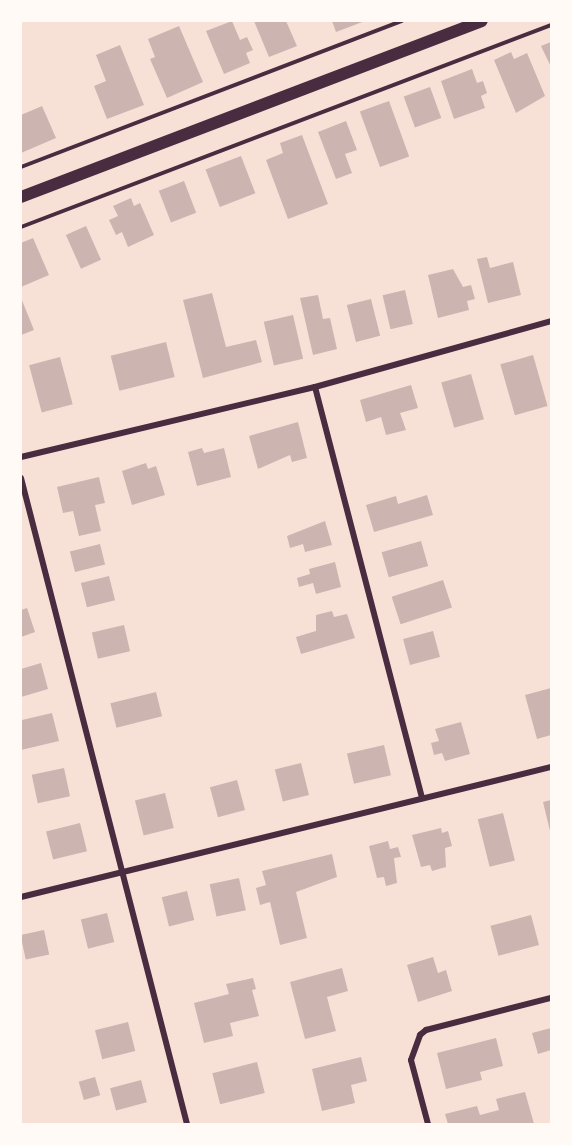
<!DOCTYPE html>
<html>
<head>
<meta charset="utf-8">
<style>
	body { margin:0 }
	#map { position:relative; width:572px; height:1145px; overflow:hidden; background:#f7e1d7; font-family:"Titillium Web",sans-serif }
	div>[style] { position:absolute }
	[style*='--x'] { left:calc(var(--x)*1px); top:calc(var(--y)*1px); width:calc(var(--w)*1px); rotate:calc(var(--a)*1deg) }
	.building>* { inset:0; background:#ccb4b1; transform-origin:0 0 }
	.path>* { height:4px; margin:-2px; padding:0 2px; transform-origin:2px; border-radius:2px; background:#4a2c40 }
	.minor>* { height:6px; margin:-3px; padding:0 3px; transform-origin:3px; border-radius:3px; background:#4a2c40 }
	.secondary>* { height:12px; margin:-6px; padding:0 6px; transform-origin:6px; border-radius:6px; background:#4a2c40 }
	span { translate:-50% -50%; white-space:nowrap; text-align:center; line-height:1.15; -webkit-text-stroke:4.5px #fffaf5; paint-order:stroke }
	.frame { position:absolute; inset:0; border:22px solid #fffaf5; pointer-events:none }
</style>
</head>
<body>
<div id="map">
	<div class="building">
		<div style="clip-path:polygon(232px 21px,240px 40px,247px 37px,253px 50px,246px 53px,250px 63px,224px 74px,206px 31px)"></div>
		<div style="clip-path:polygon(254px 21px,286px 21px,297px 46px,269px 57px)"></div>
		<div style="clip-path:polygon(332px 21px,365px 21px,336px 32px)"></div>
		<div style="clip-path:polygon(179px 26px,203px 82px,167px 98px,150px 59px,155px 57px,148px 39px)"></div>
		<div style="clip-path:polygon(551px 42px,551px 67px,541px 46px)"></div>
		<div style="clip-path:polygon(120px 45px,144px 105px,107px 119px,94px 86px,106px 81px,96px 55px)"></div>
		<div style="clip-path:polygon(511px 52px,514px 59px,527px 53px,545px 96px,516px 113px,494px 60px)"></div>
		<div style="clip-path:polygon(472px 69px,477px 83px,483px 81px,487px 93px,481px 96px,485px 108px,454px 119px,441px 81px)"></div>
		<div style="left:430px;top:87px;width:33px;height:28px;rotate:70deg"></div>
		<div style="left:389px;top:101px;width:59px;height:31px;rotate:70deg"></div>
		<div style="clip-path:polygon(42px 106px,56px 138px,21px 153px,21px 115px)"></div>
		<div style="clip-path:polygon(346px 121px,357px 150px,345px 154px,352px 173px,336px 179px,318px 132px)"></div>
		<div style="clip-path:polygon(302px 135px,328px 204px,288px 219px,266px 160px,283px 153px,280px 143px)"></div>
		<div style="left:241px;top:156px;width:40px;height:38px;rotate:69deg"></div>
		<div style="left:184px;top:181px;width:34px;height:27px;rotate:69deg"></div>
		<div style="clip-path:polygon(131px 198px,134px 206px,140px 203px,154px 235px,128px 247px,122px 232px,116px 235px,109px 220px,118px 216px,113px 206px)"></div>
		<div style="left:86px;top:226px;width:37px;height:22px;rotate:66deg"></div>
		<div style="clip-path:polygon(33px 238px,49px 275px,21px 287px,21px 243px)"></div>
		<div style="clip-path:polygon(487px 257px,490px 268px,513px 262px,521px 295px,488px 303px,477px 259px)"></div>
		<div style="clip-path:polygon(453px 269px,463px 287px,471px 285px,475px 299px,467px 301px,469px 310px,438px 318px,428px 275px)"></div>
		<div style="left:405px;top:290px;width:35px;height:23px;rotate:77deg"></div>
		<div style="clip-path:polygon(212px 293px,226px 347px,256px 340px,262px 362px,203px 378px,183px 300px)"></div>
		<div style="clip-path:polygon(318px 295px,323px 319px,330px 318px,337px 349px,313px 355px,300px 298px)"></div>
		<div style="clip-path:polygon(21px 298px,34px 330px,21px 335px)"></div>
		<div style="left:371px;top:299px;width:38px;height:25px;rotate:76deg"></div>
		<div style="left:293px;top:315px;width:45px;height:30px;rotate:77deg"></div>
		<div style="left:166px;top:342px;width:36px;height:57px;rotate:76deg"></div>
		<div style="left:533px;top:355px;width:53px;height:34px;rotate:74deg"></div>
		<div style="left:60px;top:357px;width:49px;height:32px;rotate:75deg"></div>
		<div style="left:471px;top:374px;width:47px;height:31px;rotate:74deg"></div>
		<div style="clip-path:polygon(411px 385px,418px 408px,400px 413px,406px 430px,386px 435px,381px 417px,366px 422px,360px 400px)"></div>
		<div style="clip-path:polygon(298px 422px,307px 458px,292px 462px,290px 455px,258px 469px,249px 436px)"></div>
		<div style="clip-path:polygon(202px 448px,204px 453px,224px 448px,231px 477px,197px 486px,188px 452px)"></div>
		<div style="clip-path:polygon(146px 463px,148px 469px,156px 466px,165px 495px,132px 505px,122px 471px)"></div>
		<div style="clip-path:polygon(99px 477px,105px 503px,95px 505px,101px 531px,79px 536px,73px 511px,63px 513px,57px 487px)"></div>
		<div style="clip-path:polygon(427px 495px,433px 515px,374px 532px,366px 505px,396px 496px,398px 504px)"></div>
		<div style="clip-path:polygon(325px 521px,332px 545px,305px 552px,303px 544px,290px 548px,287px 536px)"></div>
		<div style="left:421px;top:541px;width:26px;height:41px;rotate:74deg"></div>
		<div style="left:100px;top:544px;width:21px;height:31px;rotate:76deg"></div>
		<div style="clip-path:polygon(335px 562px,341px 587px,316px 594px,313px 583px,299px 587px,297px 578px,310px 574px,309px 569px)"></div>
		<div style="left:109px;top:576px;width:25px;height:29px;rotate:76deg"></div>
		<div style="left:443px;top:580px;width:29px;height:54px;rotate:72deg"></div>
		<div style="clip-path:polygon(27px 608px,35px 632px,21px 637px,21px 610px)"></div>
		<div style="clip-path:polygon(332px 611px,334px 617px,347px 614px,355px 638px,301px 654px,296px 637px,316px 631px,316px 615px)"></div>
		<div style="left:124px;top:625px;width:27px;height:33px;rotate:77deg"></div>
		<div style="left:433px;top:631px;width:27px;height:31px;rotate:75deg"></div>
		<div style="clip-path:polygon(41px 663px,48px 689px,21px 697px,21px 669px)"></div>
		<div style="clip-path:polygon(551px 688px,551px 735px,537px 739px,525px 695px)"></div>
		<div style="left:156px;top:692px;width:25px;height:47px;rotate:76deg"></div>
		<div style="clip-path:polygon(52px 713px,59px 741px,21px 750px,22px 720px)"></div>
		<div style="clip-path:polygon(461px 722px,470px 754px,445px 761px,442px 753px,434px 755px,431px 743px,439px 741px,435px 729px)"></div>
		<div style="left:384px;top:745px;width:31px;height:38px;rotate:77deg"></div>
		<div style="left:301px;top:763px;width:33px;height:27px;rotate:76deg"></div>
		<div style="left:64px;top:768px;width:29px;height:33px;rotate:78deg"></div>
		<div style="left:237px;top:780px;width:31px;height:28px;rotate:75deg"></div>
		<div style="left:165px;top:793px;width:36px;height:31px;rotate:76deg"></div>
		<div style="clip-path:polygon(551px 800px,551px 830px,550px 831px,543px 802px)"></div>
		<div style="left:503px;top:813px;width:49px;height:26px;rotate:76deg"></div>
		<div style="left:80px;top:823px;width:29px;height:35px;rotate:76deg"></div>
		<div style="clip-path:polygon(441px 828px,442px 833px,448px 831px,452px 846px,445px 848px,446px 867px,432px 871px,430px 865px,421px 867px,412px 835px)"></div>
		<div style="clip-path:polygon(388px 841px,390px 849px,398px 847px,401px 857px,394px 858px,397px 883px,386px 886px,384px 877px,377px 878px,369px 846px)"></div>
		<div style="clip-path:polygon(332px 854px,337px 877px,296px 892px,307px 938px,280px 945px,270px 902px,260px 905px,256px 888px,266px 885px,262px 871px)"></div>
		<div style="left:239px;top:878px;width:33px;height:30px;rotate:78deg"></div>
		<div style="left:187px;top:891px;width:30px;height:26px;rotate:76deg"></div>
		<div style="left:107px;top:913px;width:30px;height:27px;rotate:76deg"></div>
		<div style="left:531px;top:915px;width:31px;height:42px;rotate:75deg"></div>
		<div style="left:44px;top:930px;width:25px;height:24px;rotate:78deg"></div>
		<div style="clip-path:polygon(433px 957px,438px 973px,446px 970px,452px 991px,418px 1002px,407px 965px)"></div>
		<div style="clip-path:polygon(342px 968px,348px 991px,327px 997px,336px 1031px,305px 1039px,290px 982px)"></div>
		<div style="clip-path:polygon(253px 978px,256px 989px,252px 990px,259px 1016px,230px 1023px,233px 1036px,204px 1043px,194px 1003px,229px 994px,226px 984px)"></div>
		<div style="left:128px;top:1022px;width:30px;height:34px;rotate:76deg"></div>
		<div style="clip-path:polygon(551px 1028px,551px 1050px,538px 1054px,532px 1033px)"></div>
		<div style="clip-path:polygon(496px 1038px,503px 1066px,480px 1072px,482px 1080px,446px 1089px,437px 1053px)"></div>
		<div style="clip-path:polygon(361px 1057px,367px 1081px,351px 1085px,355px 1103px,322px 1111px,312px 1069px)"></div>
		<div style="left:257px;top:1062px;width:32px;height:46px;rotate:76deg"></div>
		<div style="left:95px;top:1077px;width:19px;height:17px;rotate:74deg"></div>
		<div style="left:141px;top:1080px;width:23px;height:32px;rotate:75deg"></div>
		<div style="clip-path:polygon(525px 1092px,534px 1124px,448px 1124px,445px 1114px,477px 1106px,480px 1115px,499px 1110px,496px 1099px)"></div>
	</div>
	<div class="path">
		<div style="--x:21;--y:167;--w:408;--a:-21"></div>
		<div style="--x:21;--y:227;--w:567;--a:-20.86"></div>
	</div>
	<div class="minor">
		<div style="--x:315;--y:387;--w:425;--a:75.4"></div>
		<div style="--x:21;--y:457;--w:302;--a:-13.4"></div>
		<div style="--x:315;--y:387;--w:245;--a:-15.6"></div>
		<div style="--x:21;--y:478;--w:667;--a:75.59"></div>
		<div style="--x:21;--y:897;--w:546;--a:-13.78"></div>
		<div style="--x:428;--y:1124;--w:66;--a:-104.9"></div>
		<div style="--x:411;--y:1060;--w:27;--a:-70"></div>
		<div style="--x:420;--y:1035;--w:8;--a:-40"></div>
		<div style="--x:426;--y:1030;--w:129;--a:-14.4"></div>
	</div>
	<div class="secondary">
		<div style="--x:21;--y:197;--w:493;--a:-20.9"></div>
	</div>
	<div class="frame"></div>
</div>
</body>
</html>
